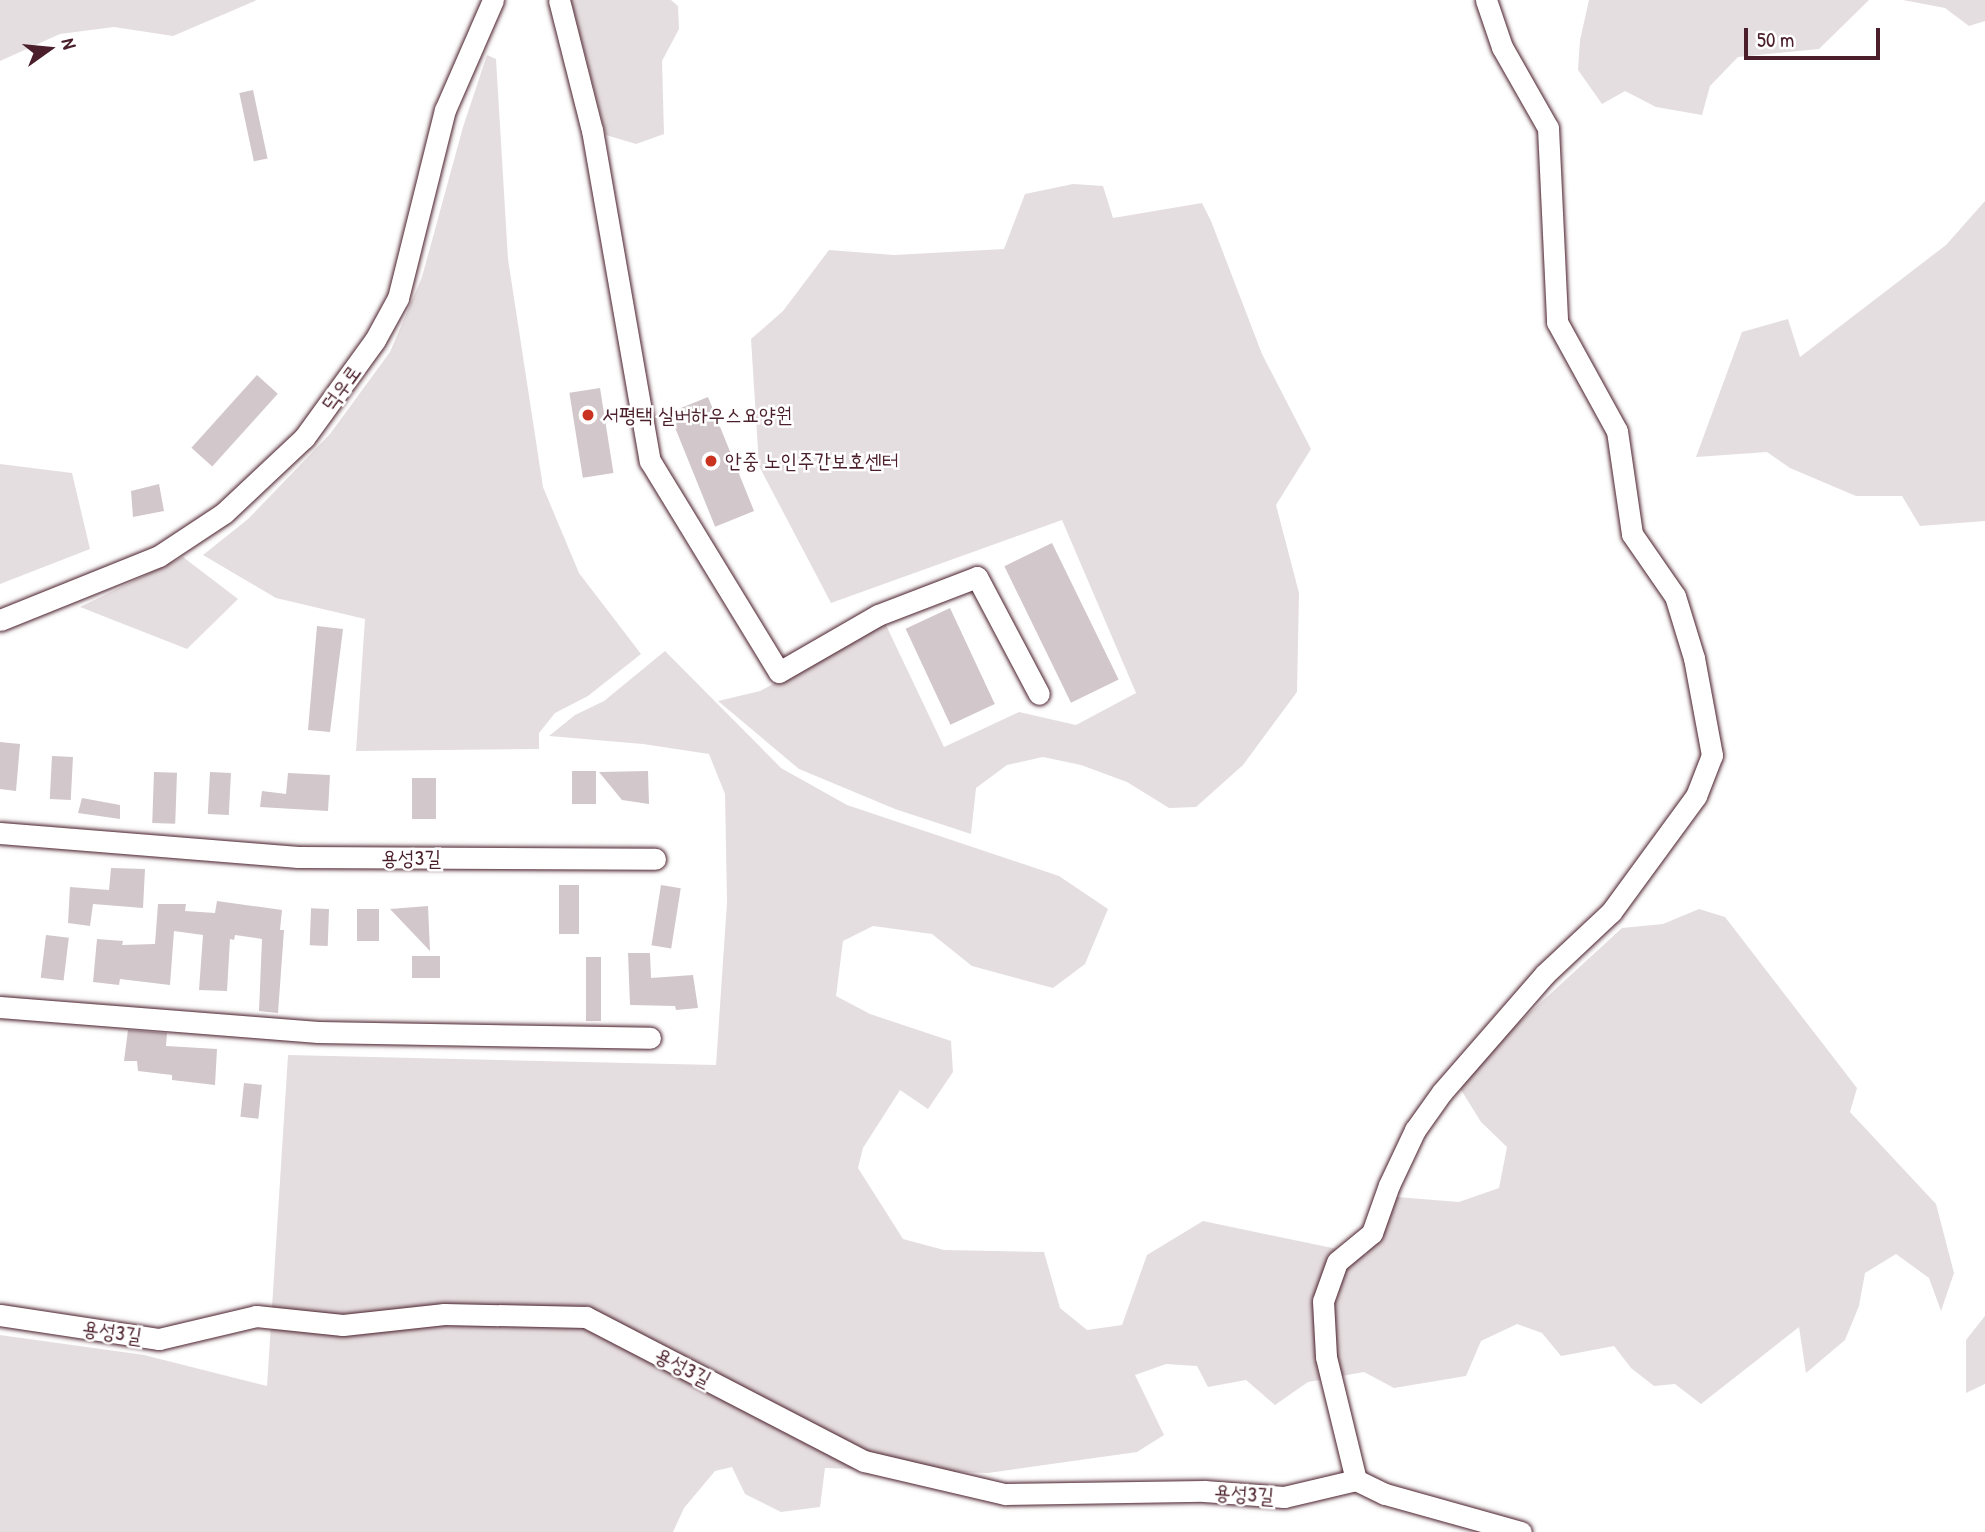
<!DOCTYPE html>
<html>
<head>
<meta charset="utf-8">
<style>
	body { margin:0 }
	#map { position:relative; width:1985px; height:1532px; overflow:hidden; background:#fff; font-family:"Patrick Hand","Poor Story",sans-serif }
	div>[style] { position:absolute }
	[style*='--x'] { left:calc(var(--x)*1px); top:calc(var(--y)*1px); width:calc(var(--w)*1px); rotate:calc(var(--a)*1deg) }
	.green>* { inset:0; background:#e5dee0 }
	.building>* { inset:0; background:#d2c7cb; transform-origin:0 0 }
	.roads { filter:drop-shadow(0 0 2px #4a1f2b) drop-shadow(0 0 2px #4a1f2b) }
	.minor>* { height:21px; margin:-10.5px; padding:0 10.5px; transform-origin:10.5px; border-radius:10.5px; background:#fff }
	.dots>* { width:19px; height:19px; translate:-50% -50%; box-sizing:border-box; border:4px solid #fff; border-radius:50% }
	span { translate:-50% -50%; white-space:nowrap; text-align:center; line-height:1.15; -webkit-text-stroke:5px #fff; paint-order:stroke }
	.street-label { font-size:21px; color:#4a1f2b }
	.poi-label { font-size:21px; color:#4a1f2b }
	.left { translate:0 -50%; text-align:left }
	.north { position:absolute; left:14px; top:14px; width:70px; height:70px; -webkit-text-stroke:5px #fff; paint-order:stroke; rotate:75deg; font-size:19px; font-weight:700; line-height:28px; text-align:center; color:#4a1f2b }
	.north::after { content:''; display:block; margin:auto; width:24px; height:32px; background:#4a1f2b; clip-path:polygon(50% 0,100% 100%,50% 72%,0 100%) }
	.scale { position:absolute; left:1744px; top:28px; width:136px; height:32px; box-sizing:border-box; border:4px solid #4a1f2b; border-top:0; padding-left:9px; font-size:21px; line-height:24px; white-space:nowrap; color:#4a1f2b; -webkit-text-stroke:5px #fff; paint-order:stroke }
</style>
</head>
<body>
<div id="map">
	<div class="green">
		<div style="clip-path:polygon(0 0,257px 0,173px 36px,114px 27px,60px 34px,0 61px)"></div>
		<div style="clip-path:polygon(571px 0,671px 0,678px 6px,679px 29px,662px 61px,664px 134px,636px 144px,606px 135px)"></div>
		<div style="clip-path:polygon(1589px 0,1869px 0,1819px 49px,1738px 57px,1710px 86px,1702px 115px,1656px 107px,1625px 91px,1602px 104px,1578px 70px,1580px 40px)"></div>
		<div style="clip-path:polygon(1903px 0,1985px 0,1985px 21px,1969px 26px,1945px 8px)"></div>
		<div style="clip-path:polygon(487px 55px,496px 59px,508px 259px,543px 487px,579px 573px,641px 654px,588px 696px,555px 713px,539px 733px,539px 749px,356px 751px,365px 619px,276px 598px,203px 555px,248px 519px,330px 434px,390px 352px,422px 277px,463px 127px)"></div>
		<div style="clip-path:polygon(1073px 184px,1103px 186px,1113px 218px,1202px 203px,1211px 221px,1262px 354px,1311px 449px,1276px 505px,1299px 593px,1297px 692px,1243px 765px,1196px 807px,1169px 808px,1127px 782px,1081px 765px,1043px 757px,1007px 765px,976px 788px,971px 834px,895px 809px,799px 769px,718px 701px,760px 691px,885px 623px,944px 747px,1019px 712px,1076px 725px,1136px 693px,1062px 520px,831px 603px,759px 466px,751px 339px,783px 311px,829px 250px,894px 255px,1004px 249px,1025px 194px)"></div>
		<div style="clip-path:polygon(1985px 201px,1985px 521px,1920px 526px,1902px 496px,1856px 496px,1790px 468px,1767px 452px,1696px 457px,1742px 332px,1788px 319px,1800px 357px,1946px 245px)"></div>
		<div style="clip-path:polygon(0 464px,72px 473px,90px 549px,0 584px)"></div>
		<div style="clip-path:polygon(183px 557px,238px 599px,187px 649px,80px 607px)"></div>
		<div style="clip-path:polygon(665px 651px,781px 768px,847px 805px,1059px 876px,1108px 909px,1085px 964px,1053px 988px,972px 966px,932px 934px,873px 926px,843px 941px,836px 996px,870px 1014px,951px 1041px,953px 1072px,928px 1109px,900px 1090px,863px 1148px,858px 1168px,903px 1239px,944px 1250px,1044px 1252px,1060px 1308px,1087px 1330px,1122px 1325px,1147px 1255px,1203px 1221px,1366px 1255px,1397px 1197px,1459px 1202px,1499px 1188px,1507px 1147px,1481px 1122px,1458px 1085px,1499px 1041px,1622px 928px,1663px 924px,1699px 909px,1725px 917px,1857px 1088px,1850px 1112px,1936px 1204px,1954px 1273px,1941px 1311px,1929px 1278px,1896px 1254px,1865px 1273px,1859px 1306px,1845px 1340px,1806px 1373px,1799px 1327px,1701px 1404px,1675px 1384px,1654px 1386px,1631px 1368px,1614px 1346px,1561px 1356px,1542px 1333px,1517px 1324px,1481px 1341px,1466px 1376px,1394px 1388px,1364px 1372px,1308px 1382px,1275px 1405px,1246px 1380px,1208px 1387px,1197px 1366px,1166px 1364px,1135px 1375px,1164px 1435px,1137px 1452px,988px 1473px,825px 1468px,820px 1507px,781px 1512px,745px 1494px,732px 1467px,715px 1471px,684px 1508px,673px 1532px,0 1532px,0 1335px,144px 1355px,267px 1386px,288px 1055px,716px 1065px,727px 902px,725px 794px,709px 754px,643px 744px,549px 736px,575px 715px,604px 701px)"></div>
		<div style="clip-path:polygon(1985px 1316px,1985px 1384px,1966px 1393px,1966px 1340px)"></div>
	</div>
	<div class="building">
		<div style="left:253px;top:90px;width:70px;height:14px;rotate:78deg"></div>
		<div style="left:257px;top:375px;width:28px;height:98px;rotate:42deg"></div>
		<div style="left:600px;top:388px;width:86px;height:31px;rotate:81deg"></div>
		<div style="left:708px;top:397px;width:123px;height:42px;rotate:68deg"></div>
		<div style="clip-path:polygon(159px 484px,164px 511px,133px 517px,131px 491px)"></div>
		<div style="left:1052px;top:543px;width:152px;height:53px;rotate:64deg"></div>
		<div style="left:950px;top:608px;width:106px;height:49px;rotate:65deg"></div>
		<div style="clip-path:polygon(317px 626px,343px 629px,330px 732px,308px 730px)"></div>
		<div style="clip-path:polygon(0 742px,20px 744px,16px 791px,0 789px)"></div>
		<div style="left:52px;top:756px;width:21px;height:43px;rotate:3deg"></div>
		<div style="left:572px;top:771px;width:24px;height:33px"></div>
		<div style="clip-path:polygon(648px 771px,649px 804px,622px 800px,599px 772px)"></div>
		<div style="left:154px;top:772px;width:23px;height:51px;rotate:2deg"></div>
		<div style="left:210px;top:772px;width:21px;height:42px;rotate:3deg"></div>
		<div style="clip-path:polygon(288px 773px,330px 775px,328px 811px,260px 807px,262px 791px,286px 794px)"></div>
		<div style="left:412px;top:778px;width:24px;height:41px"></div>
		<div style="clip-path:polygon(82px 798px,120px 805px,120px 819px,78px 813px)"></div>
		<div style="clip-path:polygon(111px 868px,145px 869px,143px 908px,93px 904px,90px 926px,68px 923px,70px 887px,109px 890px)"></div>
		<div style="left:559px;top:885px;width:20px;height:49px"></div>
		<div style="left:661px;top:885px;width:20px;height:61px;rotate:9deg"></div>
		<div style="clip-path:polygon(217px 901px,282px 910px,280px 930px,284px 930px,278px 1013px,259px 1011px,262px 939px,235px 935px,234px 940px,230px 939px,227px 991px,199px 990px,203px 935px,174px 931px,170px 985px,120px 979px,119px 985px,93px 982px,97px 939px,123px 941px,122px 945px,155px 944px,158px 904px,186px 904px,185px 911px,215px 913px)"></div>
		<div style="clip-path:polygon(428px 906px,430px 951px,390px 909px)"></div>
		<div style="left:329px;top:909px;width:37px;height:18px;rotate:92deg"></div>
		<div style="left:357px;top:909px;width:22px;height:32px"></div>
		<div style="left:46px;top:935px;width:23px;height:43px;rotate:7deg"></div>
		<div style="clip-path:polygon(628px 953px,650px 953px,651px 978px,693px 975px,698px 1008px,676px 1010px,675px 1006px,630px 1005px)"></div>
		<div style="left:412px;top:956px;width:28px;height:22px"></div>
		<div style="left:586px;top:957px;width:15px;height:64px"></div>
		<div style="clip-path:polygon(128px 1030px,167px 1033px,166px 1046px,217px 1049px,215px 1085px,172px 1080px,172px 1075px,138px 1071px,137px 1061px,124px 1061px)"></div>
		<div style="left:244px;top:1083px;width:18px;height:34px;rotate:6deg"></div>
	</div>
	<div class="roads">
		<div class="minor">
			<div style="--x:559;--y:0;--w:134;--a:75.8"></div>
			<div style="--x:592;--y:130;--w:336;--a:80.1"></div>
			<div style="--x:650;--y:461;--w:247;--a:58.6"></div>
			<div style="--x:779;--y:672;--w:114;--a:-29.9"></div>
			<div style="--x:878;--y:615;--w:106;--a:-21"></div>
			<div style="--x:977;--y:577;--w:132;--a:62.1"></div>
			<div style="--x:1486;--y:0;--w:50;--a:71.2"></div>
			<div style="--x:1502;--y:47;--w:93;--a:60.4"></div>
			<div style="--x:1548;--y:128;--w:194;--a:87.3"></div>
			<div style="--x:1557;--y:322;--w:124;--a:61.2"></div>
			<div style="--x:1617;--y:431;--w:104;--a:81.7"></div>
			<div style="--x:1632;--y:534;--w:75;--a:55.3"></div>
			<div style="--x:1675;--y:596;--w:65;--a:73"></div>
			<div style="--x:1694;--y:658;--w:99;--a:79.5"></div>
			<div style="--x:1712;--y:755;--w:44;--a:111.3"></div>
			<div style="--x:1696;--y:796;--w:144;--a:126.2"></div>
			<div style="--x:1611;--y:912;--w:91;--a:136.8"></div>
			<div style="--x:1545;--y:974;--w:157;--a:131.1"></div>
			<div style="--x:1442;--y:1092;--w:47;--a:125.4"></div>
			<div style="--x:1415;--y:1130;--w:61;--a:115.3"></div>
			<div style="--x:1389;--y:1185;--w:51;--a:109.5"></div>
			<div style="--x:1372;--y:1233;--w:45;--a:140.4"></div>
			<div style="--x:1337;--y:1262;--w:41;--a:109.7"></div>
			<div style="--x:1323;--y:1301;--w:56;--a:86.9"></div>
			<div style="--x:1326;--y:1357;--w:127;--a:76.3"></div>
			<div style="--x:1356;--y:1480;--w:32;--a:26"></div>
			<div style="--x:1385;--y:1494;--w:141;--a:15.6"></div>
			<div style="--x:0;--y:620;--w:171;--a:-21.9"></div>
			<div style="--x:159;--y:556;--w:78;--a:-33.5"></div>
			<div style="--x:224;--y:513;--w:110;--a:-43.2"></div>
			<div style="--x:304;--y:438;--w:121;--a:-54.1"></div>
			<div style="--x:375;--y:340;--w:48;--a:-61.3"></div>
			<div style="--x:398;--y:298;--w:194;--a:-76"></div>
			<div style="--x:445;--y:110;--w:120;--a:-66.4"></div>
			<div style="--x:0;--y:833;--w:299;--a:4.6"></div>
			<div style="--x:298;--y:857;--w:357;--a:0.3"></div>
			<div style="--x:0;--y:1007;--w:319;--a:4.5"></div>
			<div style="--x:318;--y:1032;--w:332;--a:1"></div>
			<div style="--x:0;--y:1315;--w:161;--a:8.6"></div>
			<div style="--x:159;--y:1339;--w:100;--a:-13.3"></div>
			<div style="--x:256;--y:1316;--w:87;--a:5.9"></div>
			<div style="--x:343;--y:1325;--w:102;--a:-6.2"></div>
			<div style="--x:444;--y:1314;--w:142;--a:1.2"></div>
			<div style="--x:586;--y:1317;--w:313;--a:27.4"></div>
			<div style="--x:864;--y:1461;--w:145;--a:13.2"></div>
			<div style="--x:1005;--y:1494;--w:199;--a:-0.9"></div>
			<div style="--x:1204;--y:1491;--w:80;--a:4.3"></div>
			<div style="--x:1284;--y:1497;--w:74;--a:-13.3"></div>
		</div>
	</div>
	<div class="dots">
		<div style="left:588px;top:415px;background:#c8321e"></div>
		<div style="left:711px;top:461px;background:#c8321e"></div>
	</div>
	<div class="street-label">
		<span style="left:341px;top:388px;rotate:-54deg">덕우로</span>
		<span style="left:411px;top:858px">용성3길</span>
		<span style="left:112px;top:1332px;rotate:8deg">용성3길</span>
		<span style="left:683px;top:1367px;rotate:27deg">용성3길</span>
		<span style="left:1244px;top:1494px;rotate:4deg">용성3길</span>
	</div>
	<div class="poi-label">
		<span class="left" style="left:602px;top:415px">서평택 실버하우스요양원</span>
		<span class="left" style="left:725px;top:461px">안중 노인주간보호센터</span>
	</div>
	<div class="north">N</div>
	<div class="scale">50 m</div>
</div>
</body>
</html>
